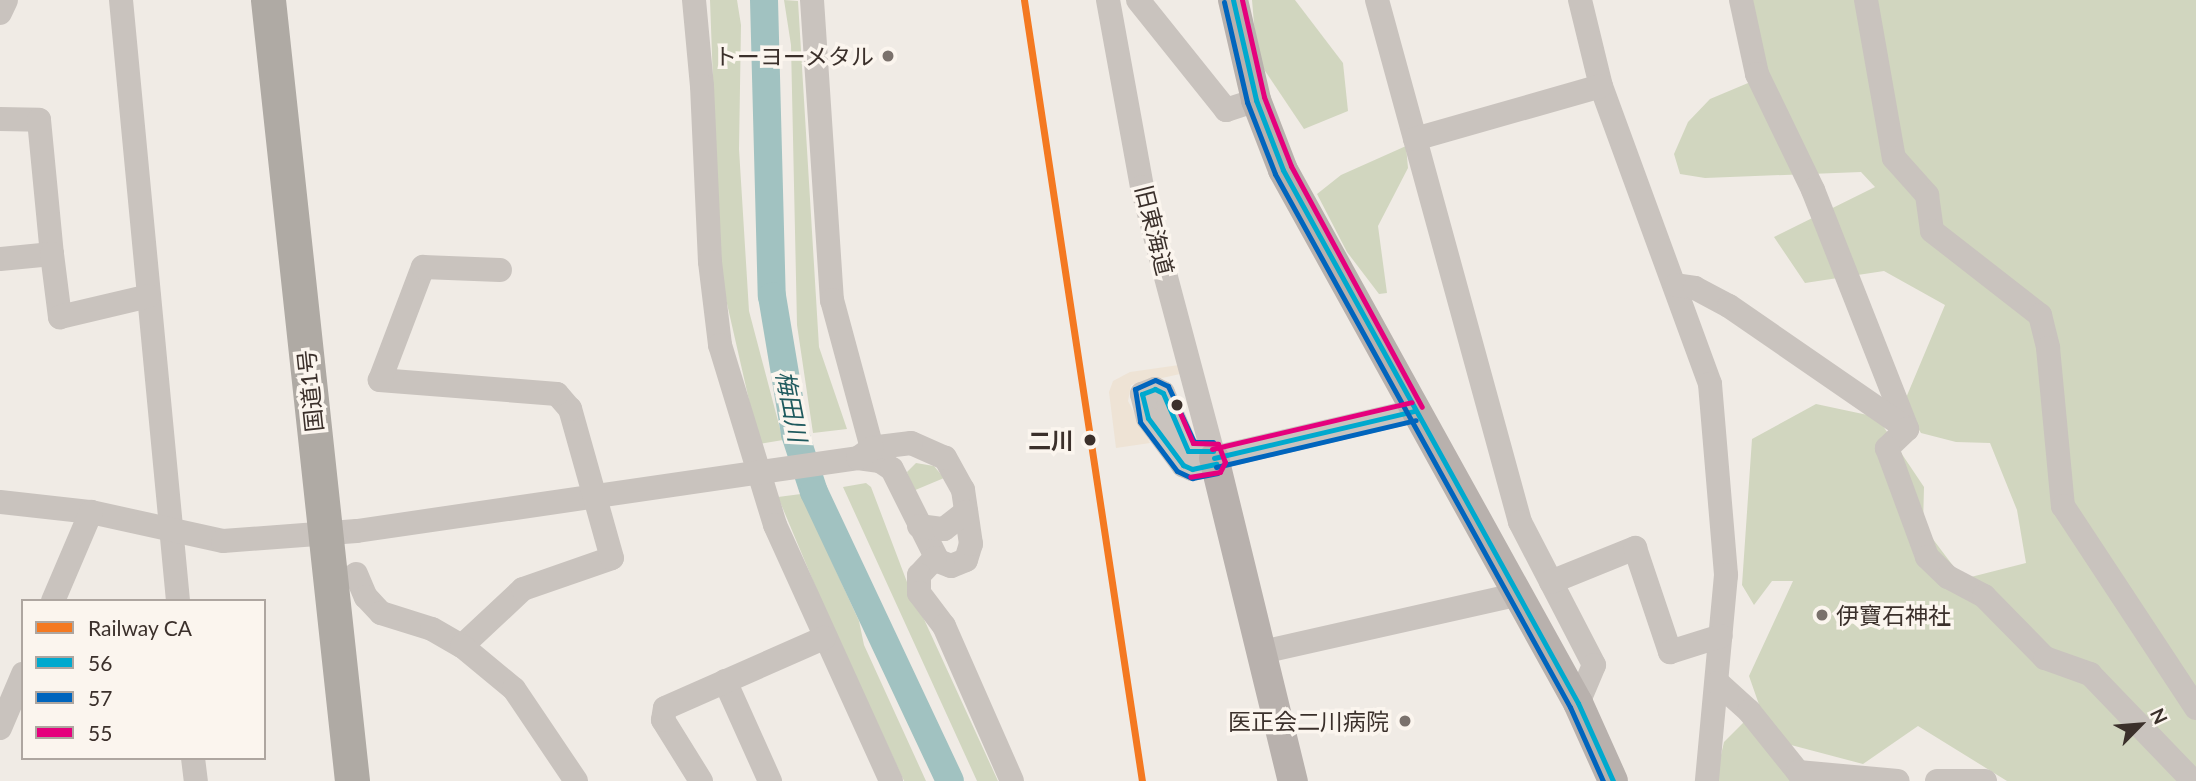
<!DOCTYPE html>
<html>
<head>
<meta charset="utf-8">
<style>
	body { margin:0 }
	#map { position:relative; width:2196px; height:781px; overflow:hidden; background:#f0ebe5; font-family:Lato,"Noto Sans JP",sans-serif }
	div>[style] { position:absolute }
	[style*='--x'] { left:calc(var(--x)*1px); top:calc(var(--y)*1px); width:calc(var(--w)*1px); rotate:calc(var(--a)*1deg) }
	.green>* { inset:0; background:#d1d6bf }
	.plaza>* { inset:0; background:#eee3d5 }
	.river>* { height:28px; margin:-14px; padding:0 14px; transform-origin:14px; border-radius:14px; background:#a1c2c1 }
	.minor>* { height:24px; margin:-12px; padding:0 12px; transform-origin:12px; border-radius:12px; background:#c9c3be }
	.major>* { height:30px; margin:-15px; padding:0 15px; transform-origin:15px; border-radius:15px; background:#b8b1ad }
	.highway>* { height:35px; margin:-17.5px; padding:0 17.5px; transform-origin:17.5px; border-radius:17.5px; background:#afaaa4 }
	.bus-1>* { height:5px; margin:-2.5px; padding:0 2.5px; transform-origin:2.5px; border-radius:2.5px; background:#00a9ce }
	.bus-2>* { height:5px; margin:-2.5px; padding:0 2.5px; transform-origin:2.5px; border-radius:2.5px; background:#0065bd }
	.bus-3>* { height:5px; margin:-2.5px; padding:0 2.5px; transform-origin:2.5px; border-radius:2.5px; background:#e5007d }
	.rail-1>* { height:7px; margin:-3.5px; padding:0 3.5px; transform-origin:3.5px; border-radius:3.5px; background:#f47921 }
	.dots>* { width:19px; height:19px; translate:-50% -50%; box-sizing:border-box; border:4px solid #fbf5ee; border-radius:50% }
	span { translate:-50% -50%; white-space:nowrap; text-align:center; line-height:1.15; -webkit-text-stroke:7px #fbf5ee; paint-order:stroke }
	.poi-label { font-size:23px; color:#3b302b }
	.right { translate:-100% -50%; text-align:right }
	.left { translate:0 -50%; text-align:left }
	.street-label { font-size:23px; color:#3b302b }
	.stop-label { font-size:23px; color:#3b302b; font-weight:700 }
	.water-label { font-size:24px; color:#1f5a5e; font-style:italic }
	.legend { position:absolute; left:21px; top:599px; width:245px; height:161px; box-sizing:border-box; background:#fbf5ee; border:2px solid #aea6a0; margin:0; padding:9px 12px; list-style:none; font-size:21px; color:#3b302b }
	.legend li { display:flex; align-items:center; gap:14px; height:35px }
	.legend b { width:35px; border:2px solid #aea6a0 }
	.north { position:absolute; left:2105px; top:690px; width:70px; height:70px; -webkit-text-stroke:5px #fbf5ee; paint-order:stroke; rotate:65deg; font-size:19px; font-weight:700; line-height:28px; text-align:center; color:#3b302b }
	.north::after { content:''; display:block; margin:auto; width:24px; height:32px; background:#3b302b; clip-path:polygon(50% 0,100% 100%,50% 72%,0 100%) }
</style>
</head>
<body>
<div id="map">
	<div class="green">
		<div style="clip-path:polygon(710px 0,737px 0,741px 25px,739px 149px,749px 311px,783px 440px,759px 444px,720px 273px)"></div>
		<div style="clip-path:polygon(784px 0,798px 1px,819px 347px,847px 429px,813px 433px,797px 325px,791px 45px)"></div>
		<div style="clip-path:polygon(1252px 0,1295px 0,1343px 63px,1348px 111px,1304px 129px,1257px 59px)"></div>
		<div style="clip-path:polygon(1744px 0,2196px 0,2196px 781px,2007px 781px,1918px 726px,1863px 764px,1791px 745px,1763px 716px,1749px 676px,1793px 581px,1772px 581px,1754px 605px,1742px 585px,1752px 439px,1816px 404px,1877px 417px,1924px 487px,1923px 526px,1963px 579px,2026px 563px,2017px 510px,1990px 443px,1956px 442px,1921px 433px,1903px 405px,1945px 305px,1884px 271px,1805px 283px,1774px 237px,1875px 187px,1861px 172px,1705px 178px,1680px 174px,1674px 154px,1688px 122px,1710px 99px,1760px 78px)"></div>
		<div style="clip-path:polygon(1406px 146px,1408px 168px,1378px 226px,1387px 293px,1379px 294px,1347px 252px,1317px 194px,1341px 175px)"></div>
		<div style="clip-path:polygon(916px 463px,934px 466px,944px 478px,913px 491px,907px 472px)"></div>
		<div style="clip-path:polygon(866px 483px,871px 487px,907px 582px,998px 781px,977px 781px,843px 487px)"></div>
		<div style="clip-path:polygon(801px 494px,859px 621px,864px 645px,926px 781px,904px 781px,827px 614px,778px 497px)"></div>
		<div style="clip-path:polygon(1747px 719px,1796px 781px,1715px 781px,1724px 742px)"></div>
	</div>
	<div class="plaza">
		<div style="clip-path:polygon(1179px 365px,1180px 374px,1131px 385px,1128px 401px,1150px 443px,1116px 448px,1109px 392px,1113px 381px,1130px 372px)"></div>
	</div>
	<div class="river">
		<div style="--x:764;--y:0;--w:296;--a:88.5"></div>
		<div style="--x:772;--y:296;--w:140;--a:80.5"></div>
		<div style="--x:795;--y:434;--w:61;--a:71.9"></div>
		<div style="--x:814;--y:492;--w:319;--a:64.8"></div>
	</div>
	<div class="minor">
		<div style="--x:121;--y:0;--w:604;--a:84.58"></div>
		<div style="--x:694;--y:0;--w:86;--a:84.7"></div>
		<div style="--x:702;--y:86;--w:176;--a:87.4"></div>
		<div style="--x:710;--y:262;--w:84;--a:83.1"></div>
		<div style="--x:720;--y:345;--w:188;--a:73"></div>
		<div style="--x:775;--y:525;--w:281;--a:65.6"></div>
		<div style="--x:812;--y:0;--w:301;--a:86.2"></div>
		<div style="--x:832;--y:300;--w:153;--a:74.9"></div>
		<div style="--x:1108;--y:0;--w:190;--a:79.7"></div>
		<div style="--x:1142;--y:187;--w:280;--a:75.1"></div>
		<div style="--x:1214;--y:458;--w:205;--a:-13.2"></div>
		<div style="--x:1138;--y:0;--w:141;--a:51.3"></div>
		<div style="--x:1226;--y:110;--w:32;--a:-18"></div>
		<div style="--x:1377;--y:0;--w:541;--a:74.68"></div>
		<div style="--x:1520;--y:522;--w:161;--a:62.6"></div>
		<div style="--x:1594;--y:665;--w:41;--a:112.8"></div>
		<div style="--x:1580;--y:0;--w:89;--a:76.3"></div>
		<div style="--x:1601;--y:86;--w:317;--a:69.9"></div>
		<div style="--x:1710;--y:384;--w:192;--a:85.2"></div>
		<div style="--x:1726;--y:575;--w:207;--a:95.3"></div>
		<div style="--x:1741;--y:0;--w:76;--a:77.8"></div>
		<div style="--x:1757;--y:74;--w:129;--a:64.2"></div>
		<div style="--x:1813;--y:190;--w:257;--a:68.5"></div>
		<div style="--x:1866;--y:0;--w:160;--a:80"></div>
		<div style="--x:1894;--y:158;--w:50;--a:48.3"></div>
		<div style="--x:1927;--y:195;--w:36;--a:82"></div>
		<div style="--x:1932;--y:231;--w:137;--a:37.9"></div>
		<div style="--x:2040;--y:315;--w:34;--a:76"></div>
		<div style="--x:2048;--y:348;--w:159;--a:84.6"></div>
		<div style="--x:2063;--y:506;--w:242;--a:56.6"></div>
		<div style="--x:0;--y:13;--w:14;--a:-65"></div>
		<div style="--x:0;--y:119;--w:39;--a:1"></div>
		<div style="--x:39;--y:120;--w:135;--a:84.5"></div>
		<div style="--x:52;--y:254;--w:52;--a:174.5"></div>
		<div style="--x:1415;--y:139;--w:193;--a:-15.9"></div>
		<div style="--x:52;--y:254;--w:64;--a:82.8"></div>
		<div style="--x:60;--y:317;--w:91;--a:-13.3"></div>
		<div style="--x:1676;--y:285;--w:19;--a:9"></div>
		<div style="--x:1695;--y:288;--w:38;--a:28"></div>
		<div style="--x:1729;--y:306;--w:216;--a:34.6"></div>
		<div style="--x:1907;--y:429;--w:28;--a:136"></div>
		<div style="--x:1887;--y:448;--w:116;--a:69.8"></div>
		<div style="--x:1927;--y:557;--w:29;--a:44"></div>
		<div style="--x:1948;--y:577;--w:41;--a:27.8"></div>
		<div style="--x:1984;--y:596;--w:87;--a:45.5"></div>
		<div style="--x:2045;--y:658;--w:48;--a:19.6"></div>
		<div style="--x:2090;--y:674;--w:149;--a:46.1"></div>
		<div style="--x:1213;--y:451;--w:25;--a:180"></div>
		<div style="--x:1188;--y:451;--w:63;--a:-113.3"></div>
		<div style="--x:1163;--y:393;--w:9;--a:-153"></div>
		<div style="--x:1155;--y:389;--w:14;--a:159"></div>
		<div style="--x:1142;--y:394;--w:25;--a:76"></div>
		<div style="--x:1148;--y:418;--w:59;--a:53.3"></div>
		<div style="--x:1183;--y:465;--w:10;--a:24"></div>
		<div style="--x:1192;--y:469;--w:25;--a:-12"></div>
		<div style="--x:0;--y:502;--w:92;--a:6.3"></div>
		<div style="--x:91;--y:512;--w:135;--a:12.4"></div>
		<div style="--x:223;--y:541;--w:134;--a:-4.3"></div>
		<div style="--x:357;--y:531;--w:506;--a:-8.29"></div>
		<div style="--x:858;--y:458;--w:22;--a:8"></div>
		<div style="--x:880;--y:461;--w:14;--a:34"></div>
		<div style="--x:892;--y:469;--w:103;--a:63.4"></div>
		<div style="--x:938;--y:561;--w:14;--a:21"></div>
		<div style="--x:951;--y:566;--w:16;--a:-22"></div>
		<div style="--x:966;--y:560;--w:17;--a:-73"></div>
		<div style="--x:971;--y:544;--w:55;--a:-98.4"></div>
		<div style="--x:963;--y:490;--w:37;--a:-119"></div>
		<div style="--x:945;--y:458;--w:37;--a:-156"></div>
		<div style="--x:911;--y:443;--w:39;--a:173"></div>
		<div style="--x:872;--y:448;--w:17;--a:144"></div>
		<div style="--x:919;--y:526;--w:25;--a:7"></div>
		<div style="--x:944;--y:529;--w:28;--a:-38"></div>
		<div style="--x:935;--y:558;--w:23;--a:133"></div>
		<div style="--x:919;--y:575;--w:18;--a:90"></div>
		<div style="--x:919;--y:593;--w:41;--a:52.9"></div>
		<div style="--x:944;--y:626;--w:169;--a:66.3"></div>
		<div style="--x:356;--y:574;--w:25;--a:67"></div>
		<div style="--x:366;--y:597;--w:22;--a:47"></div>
		<div style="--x:381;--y:613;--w:53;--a:17.4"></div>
		<div style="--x:432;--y:629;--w:34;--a:30"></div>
		<div style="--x:462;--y:646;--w:83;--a:-43.1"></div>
		<div style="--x:523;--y:589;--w:94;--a:-19.2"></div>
		<div style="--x:612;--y:558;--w:155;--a:-105.7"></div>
		<div style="--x:570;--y:409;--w:20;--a:-131"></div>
		<div style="--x:557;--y:394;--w:178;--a:-175.5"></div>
		<div style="--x:380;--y:380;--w:121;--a:-69.2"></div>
		<div style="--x:423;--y:267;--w:77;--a:2.2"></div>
		<div style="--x:1551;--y:582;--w:91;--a:-22"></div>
		<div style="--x:1635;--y:548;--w:110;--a:71.4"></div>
		<div style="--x:1670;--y:652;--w:53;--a:-17.4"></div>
		<div style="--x:53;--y:601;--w:97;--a:-66.9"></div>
		<div style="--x:462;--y:646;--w:67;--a:39.6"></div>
		<div style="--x:514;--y:689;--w:111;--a:56"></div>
		<div style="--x:1262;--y:652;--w:263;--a:-12.7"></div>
		<div style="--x:725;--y:681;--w:110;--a:65.8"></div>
		<div style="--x:1718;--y:683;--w:42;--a:42.1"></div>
		<div style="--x:1749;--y:711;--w:78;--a:51.2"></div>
		<div style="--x:1798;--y:772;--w:100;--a:5.1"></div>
		<div style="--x:0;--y:728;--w:59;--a:-66.9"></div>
		<div style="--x:193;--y:758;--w:23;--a:83"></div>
		<div style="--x:701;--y:781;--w:72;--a:-121.9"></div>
		<div style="--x:663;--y:720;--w:12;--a:-81"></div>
		<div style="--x:665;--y:708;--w:174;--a:-23.8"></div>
		<div style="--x:1937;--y:781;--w:48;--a:0"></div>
	</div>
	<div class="major">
		<div style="--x:1233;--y:0;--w:103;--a:77"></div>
		<div style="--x:1256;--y:100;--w:75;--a:68.9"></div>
		<div style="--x:1283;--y:170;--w:609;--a:61.04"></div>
		<div style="--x:1578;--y:703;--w:85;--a:65.8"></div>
		<div style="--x:1214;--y:458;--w:333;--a:76.3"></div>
	</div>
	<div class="highway">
		<div style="--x:268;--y:0;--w:786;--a:83.86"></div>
	</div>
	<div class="bus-1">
		<div style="--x:1233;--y:0;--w:103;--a:77"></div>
		<div style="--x:1256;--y:100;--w:75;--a:68.9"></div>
		<div style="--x:1283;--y:170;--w:609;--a:61.04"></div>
		<div style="--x:1578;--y:703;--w:85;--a:65.8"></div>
		<div style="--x:1213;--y:451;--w:25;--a:180"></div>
		<div style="--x:1188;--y:451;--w:63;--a:-113.3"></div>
		<div style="--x:1163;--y:393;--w:9;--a:-153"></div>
		<div style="--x:1155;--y:389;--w:14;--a:159"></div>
		<div style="--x:1142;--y:394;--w:25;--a:76"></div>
		<div style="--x:1148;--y:418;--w:59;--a:53.3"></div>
		<div style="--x:1183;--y:465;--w:10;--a:24"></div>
		<div style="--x:1192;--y:469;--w:25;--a:-12"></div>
		<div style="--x:1214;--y:458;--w:205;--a:-13.2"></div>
	</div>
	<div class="bus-2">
		<div style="--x:1224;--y:2;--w:103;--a:77"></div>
		<div style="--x:1247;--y:102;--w:77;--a:68.7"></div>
		<div style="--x:1275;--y:174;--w:609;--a:61.04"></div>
		<div style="--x:1570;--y:707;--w:81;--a:66"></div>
		<div style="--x:1213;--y:442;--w:19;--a:180"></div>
		<div style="--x:1194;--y:442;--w:62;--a:-114.9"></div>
		<div style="--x:1168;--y:386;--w:14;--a:-155"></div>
		<div style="--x:1155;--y:380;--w:22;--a:156"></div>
		<div style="--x:1135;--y:389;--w:33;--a:81"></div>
		<div style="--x:1140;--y:422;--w:61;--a:52.9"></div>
		<div style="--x:1177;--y:471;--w:17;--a:25"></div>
		<div style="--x:1192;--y:478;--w:26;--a:-11"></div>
		<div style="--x:1216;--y:467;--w:205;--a:-13.2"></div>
	</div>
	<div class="bus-3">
		<div style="--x:1242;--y:0;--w:99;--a:77.2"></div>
		<div style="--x:1264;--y:97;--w:74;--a:68.6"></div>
		<div style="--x:1291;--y:166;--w:274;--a:61.5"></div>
		<div style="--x:1177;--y:406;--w:40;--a:66.6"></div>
		<div style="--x:1193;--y:443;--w:25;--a:2"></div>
		<div style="--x:1218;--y:444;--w:19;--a:69"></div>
		<div style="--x:1225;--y:462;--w:11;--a:117"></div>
		<div style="--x:1220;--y:472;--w:30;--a:171"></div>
		<div style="--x:1212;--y:449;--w:205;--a:-13.2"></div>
	</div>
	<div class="rail-1">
		<div style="--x:1024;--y:0;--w:790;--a:81.41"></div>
	</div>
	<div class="dots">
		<div style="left:888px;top:56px;background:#7a716c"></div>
		<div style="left:1177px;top:405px;background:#3b302b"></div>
		<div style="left:1090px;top:440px;background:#3b302b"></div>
		<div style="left:1822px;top:615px;background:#7a716c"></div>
		<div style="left:1405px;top:721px;background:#7a716c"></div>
	</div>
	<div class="poi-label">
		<span class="right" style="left:874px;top:56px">トーヨーメタル</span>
		<span class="left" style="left:1836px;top:615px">伊寶石神社</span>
		<span class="right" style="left:1389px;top:721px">医正会二川病院</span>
	</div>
	<div class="street-label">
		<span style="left:1155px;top:230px;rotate:76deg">旧東海道</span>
		<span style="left:310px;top:391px;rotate:-96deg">国道1号</span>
	</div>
	<div class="stop-label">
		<span class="right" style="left:1074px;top:440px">二川</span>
	</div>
	<div class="water-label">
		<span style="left:792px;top:406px;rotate:79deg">梅田川</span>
	</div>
	<ul class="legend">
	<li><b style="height:9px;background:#f47921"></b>Railway CA</li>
	<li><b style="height:9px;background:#00a9ce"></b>56</li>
	<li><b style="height:9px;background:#0065bd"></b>57</li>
	<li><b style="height:9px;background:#e5007d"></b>55</li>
	</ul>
	<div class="north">N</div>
</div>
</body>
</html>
